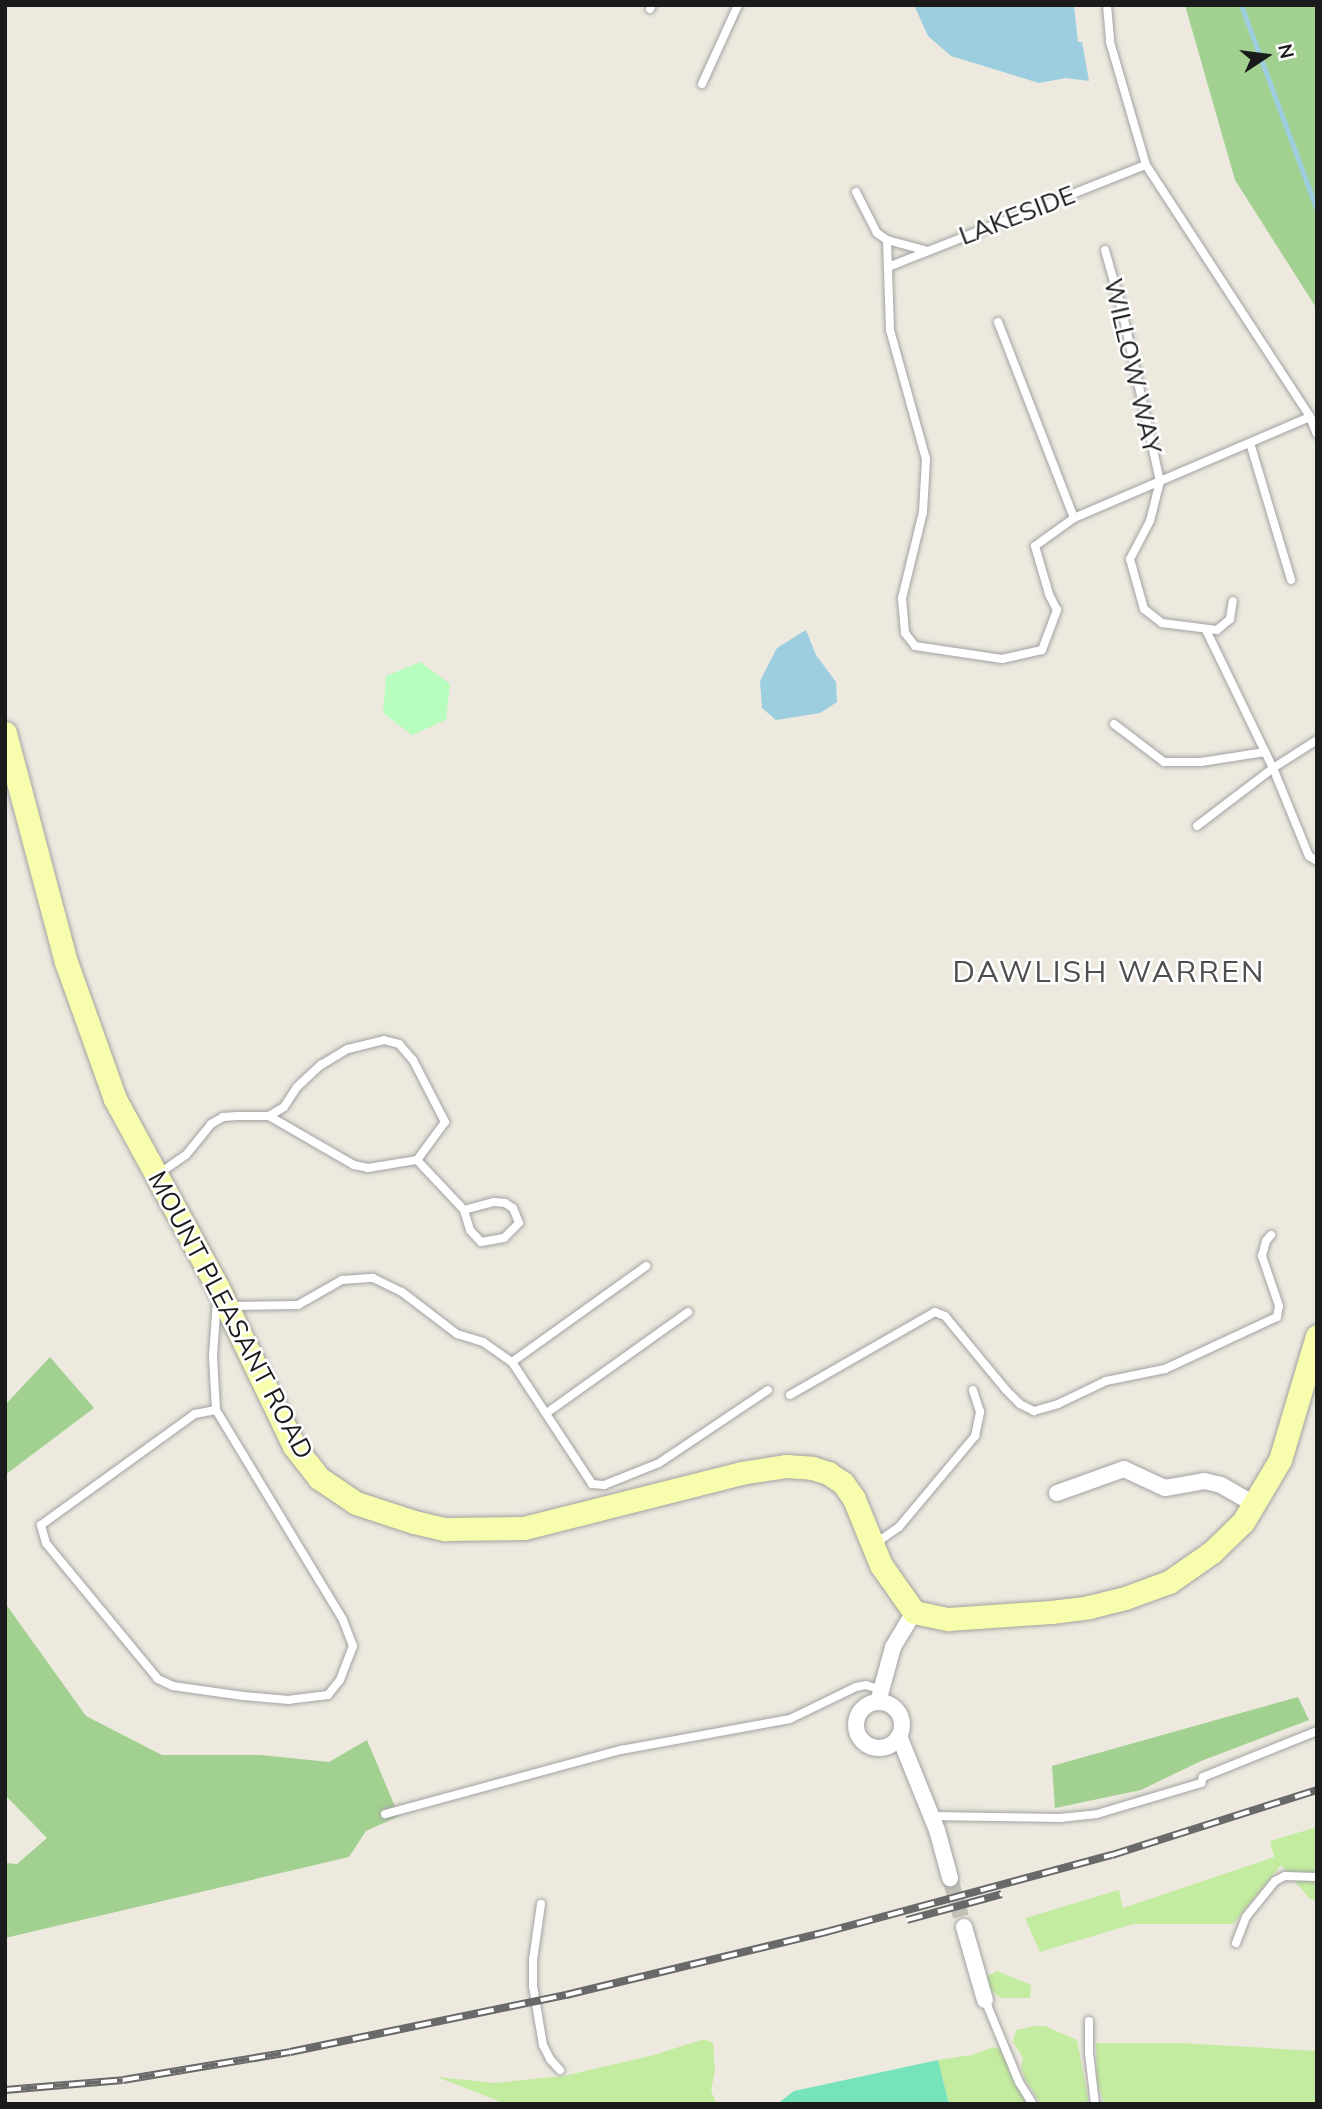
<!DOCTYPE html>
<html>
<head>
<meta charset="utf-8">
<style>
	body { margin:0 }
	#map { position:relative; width:1322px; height:2109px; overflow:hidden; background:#ede9df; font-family:Mulish,sans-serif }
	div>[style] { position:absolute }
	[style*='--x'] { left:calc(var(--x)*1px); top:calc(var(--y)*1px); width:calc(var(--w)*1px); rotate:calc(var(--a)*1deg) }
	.grass>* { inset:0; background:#c4eca0 }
	.forest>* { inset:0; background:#a2d091 }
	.park>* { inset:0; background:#b7fdbe }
	.pitch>* { inset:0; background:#77e3bb }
	.water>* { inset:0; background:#9ccedf }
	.stream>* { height:5px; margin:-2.5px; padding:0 2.5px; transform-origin:2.5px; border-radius:2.5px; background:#9ccedf }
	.street-tunnel>* { height:16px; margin-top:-8px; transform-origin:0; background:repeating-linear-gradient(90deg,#c3c0b8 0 16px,transparent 0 24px) }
	.roads { filter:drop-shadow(0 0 2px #a2a2a2) drop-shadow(0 0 2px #a2a2a2) }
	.lane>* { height:8px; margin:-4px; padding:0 4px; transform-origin:4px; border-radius:4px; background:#fff }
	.street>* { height:16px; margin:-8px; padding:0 8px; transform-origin:8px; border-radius:8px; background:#fff }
	.street>.ring { margin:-8px; padding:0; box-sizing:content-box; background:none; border:16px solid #fff; border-radius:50% }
	.secondary>* { height:23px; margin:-11.5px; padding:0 11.5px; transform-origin:11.5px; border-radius:11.5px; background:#f8fdad }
	.rail>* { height:8px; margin-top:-4px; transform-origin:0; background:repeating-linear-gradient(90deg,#fff 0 16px,#696969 0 32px); box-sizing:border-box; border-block:2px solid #696969 }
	span { translate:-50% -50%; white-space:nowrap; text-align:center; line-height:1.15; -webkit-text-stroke:5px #fff; paint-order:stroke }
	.street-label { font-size:26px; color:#1b1b1b }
	.quarter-label { font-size:30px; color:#4e4e4e; letter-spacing:2px }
	.frame { position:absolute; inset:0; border:7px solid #1b1b1b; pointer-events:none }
	.north { position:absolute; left:1231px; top:21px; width:70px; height:70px; -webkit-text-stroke:5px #fff; paint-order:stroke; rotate:77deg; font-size:19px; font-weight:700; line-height:28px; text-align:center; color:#1b1b1b }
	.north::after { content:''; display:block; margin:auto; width:24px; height:32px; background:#1b1b1b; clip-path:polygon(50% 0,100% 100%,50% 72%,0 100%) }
</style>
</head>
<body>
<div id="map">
	<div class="grass">
		<div style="clip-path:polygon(1317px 1827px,1317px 1900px,1310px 1899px,1281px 1865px,1233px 1924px,1133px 1924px,1040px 1952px,1025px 1918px,1119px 1890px,1123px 1908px,1274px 1857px,1270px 1841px)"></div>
		<div style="clip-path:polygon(997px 1971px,1031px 1985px,1030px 1998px,1001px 1998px,992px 1991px,985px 1985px,986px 1977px)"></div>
		<div style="clip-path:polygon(1035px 2026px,1045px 2026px,1077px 2040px,1089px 2104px,1041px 2104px,1025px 2079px,1021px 2066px,1023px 2058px,1013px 2042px,1016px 2030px)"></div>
		<div style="clip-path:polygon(704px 2039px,713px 2043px,715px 2070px,711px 2091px,717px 2104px,506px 2104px,437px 2077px,494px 2083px,564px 2076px,654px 2055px)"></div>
		<div style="clip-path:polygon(1096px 2043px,1180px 2043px,1317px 2051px,1317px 2104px,1104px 2104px,1097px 2081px)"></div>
		<div style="clip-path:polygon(993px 2047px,1000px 2049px,1027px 2104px,949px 2104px,938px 2060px,972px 2055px)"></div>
	</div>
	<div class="forest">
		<div style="clip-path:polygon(1185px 5px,1317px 5px,1317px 309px,1235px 180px)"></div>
		<div style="clip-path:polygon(50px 1357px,94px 1408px,5px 1475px,5px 1405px)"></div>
		<div style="clip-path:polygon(5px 1603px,86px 1716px,162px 1755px,261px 1755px,329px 1762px,367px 1740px,399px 1816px,366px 1831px,349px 1857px,5px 1938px,5px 1863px,17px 1864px,47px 1838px,5px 1795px)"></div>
		<div style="clip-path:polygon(1298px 1697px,1309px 1720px,1201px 1761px,1141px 1790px,1055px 1808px,1052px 1766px)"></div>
	</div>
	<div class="park">
		<div style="clip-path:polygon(420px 662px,450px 684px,446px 720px,412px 735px,383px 713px,386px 676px)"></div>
	</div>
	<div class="pitch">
		<div style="clip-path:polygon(938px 2060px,949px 2104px,777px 2104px,794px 2091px)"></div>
	</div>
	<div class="water">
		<div style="clip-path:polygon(914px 5px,1074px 5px,1078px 42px,1082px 42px,1089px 81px,1066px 78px,1039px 83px,951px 56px,928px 36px)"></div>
		<div style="clip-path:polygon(806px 630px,816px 655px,836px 682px,837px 702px,820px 713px,776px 720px,762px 708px,760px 681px,777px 648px)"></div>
	</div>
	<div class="stream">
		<div style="--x:1241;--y:5;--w:219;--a:69.7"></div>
	</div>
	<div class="street-tunnel">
		<div style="--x:950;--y:1878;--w:51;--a:74.1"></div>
	</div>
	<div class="roads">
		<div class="lane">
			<div style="--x:1107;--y:5;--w:37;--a:85"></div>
			<div style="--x:1110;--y:42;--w:128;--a:73.7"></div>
			<div style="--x:1146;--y:165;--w:301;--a:56.9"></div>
			<div style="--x:1310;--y:417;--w:18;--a:68"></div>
			<div style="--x:650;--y:9;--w:4;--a:-63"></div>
			<div style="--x:702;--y:84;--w:87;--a:-65.5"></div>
			<div style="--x:856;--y:192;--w:46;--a:62.9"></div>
			<div style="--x:877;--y:233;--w:12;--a:35"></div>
			<div style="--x:887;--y:240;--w:90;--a:88.1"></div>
			<div style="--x:890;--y:330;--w:134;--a:74.4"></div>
			<div style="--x:926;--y:459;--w:53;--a:93.2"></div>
			<div style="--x:923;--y:512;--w:89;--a:103.7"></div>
			<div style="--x:902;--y:598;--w:35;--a:85"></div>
			<div style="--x:905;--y:633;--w:16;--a:52"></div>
			<div style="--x:915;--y:646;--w:88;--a:8.5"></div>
			<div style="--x:1002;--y:659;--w:41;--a:-12.7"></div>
			<div style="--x:1042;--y:650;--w:43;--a:-69.4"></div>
			<div style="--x:1057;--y:610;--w:18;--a:-117"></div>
			<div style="--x:1049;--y:594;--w:50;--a:-106.3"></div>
			<div style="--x:1035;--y:546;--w:48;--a:-35.7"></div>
			<div style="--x:1074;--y:518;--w:257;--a:-23.2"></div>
			<div style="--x:887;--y:240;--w:39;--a:15"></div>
			<div style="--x:1105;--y:250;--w:62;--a:74.2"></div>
			<div style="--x:1122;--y:310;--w:175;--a:77.5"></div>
			<div style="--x:1160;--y:481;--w:41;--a:104"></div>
			<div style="--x:1150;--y:521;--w:43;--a:117.8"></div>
			<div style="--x:1130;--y:559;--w:52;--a:74.4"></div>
			<div style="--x:1144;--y:609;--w:23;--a:38"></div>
			<div style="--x:1162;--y:623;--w:55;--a:7.3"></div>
			<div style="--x:1217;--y:630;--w:17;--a:-40"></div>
			<div style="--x:1230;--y:619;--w:18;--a:-81"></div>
			<div style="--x:888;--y:267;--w:277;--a:-21.6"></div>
			<div style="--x:998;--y:322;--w:210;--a:68.8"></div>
			<div style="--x:1250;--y:443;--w:143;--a:73.3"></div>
			<div style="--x:1206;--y:630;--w:153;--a:64.1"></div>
			<div style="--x:1273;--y:768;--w:95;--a:67.8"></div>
			<div style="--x:1309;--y:856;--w:9;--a:32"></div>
			<div style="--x:1114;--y:724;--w:63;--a:37.2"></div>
			<div style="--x:1164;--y:762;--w:37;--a:0"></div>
			<div style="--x:1201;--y:762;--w:65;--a:-8.9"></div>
			<div style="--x:1197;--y:826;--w:96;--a:-37.3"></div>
			<div style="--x:1273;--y:768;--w:52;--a:-32.5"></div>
			<div style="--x:269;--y:1116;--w:17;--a:-31"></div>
			<div style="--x:284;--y:1107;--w:24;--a:-57"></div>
			<div style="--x:297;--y:1087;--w:33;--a:-43"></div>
			<div style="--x:321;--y:1065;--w:31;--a:-31"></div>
			<div style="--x:348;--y:1049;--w:37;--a:-14"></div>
			<div style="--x:384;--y:1040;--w:16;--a:15"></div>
			<div style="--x:399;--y:1044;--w:21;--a:49"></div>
			<div style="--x:413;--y:1060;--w:70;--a:62.7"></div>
			<div style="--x:445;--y:1122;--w:47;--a:126.4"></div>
			<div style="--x:417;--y:1160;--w:69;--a:46.8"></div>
			<div style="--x:464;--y:1210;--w:31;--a:-15"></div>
			<div style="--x:494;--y:1202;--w:11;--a:5"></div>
			<div style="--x:505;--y:1203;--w:9;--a:32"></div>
			<div style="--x:513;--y:1208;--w:16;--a:68"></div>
			<div style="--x:519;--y:1223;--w:21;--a:135"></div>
			<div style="--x:504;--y:1238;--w:23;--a:170"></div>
			<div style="--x:481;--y:1242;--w:16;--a:-133"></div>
			<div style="--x:470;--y:1230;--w:21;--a:-107"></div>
			<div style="--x:157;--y:1175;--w:35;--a:-35"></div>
			<div style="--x:186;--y:1155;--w:40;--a:-51"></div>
			<div style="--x:211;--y:1124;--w:14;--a:-30"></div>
			<div style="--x:223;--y:1117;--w:14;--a:-4"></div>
			<div style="--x:237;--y:1116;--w:32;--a:0"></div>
			<div style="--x:269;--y:1116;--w:98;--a:30"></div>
			<div style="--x:354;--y:1165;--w:14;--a:12"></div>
			<div style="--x:368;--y:1168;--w:50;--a:-9.3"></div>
			<div style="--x:230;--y:1306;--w:68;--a:-0.8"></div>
			<div style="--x:298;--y:1305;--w:51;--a:-29.6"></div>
			<div style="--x:342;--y:1280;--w:31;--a:-4"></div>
			<div style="--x:373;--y:1278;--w:32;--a:26"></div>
			<div style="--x:402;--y:1292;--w:69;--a:37.4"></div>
			<div style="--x:457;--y:1334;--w:27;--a:17"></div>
			<div style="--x:483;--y:1342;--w:35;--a:35"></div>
			<div style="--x:512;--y:1362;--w:146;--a:56.7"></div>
			<div style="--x:592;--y:1484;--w:12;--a:5"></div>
			<div style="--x:604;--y:1485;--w:59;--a:-21.8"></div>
			<div style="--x:659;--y:1463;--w:131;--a:-33.8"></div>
			<div style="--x:512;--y:1362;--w:165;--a:-35.6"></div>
			<div style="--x:790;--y:1395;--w:167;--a:-29.8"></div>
			<div style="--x:935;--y:1312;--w:11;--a:22"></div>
			<div style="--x:945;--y:1316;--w:96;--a:50.5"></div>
			<div style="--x:1006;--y:1390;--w:20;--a:45"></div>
			<div style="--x:1020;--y:1404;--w:16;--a:27"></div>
			<div style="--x:1034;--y:1411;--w:25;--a:-16"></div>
			<div style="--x:1058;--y:1404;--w:53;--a:-25.6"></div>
			<div style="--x:1106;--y:1381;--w:60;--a:-11.5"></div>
			<div style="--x:1165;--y:1369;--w:123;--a:-24.9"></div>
			<div style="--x:1277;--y:1317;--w:11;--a:-80"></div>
			<div style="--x:1279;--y:1306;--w:53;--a:-108.8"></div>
			<div style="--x:1262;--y:1256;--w:16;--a:-75"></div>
			<div style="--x:1266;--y:1241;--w:8;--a:-50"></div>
			<div style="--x:216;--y:1410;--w:245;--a:58.8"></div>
			<div style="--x:343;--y:1620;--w:28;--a:69"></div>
			<div style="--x:353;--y:1646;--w:36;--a:111"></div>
			<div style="--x:340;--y:1680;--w:19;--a:129"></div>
			<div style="--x:328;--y:1695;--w:39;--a:173"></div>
			<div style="--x:289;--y:1700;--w:46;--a:-175"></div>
			<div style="--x:243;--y:1696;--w:71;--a:-171.9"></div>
			<div style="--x:173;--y:1686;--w:17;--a:-155"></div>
			<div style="--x:158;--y:1679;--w:176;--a:-129.5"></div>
			<div style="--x:46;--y:1543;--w:19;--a:-106"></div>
			<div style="--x:41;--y:1525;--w:190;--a:-35.8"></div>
			<div style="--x:195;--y:1414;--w:21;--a:-11"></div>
			<div style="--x:216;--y:1410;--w:54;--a:-93.2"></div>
			<div style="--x:213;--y:1356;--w:56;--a:-85.9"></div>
			<div style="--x:548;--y:1412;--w:172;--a:-35.5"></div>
			<div style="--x:876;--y:1543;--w:28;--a:-35"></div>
			<div style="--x:899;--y:1527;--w:119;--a:-50.1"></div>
			<div style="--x:975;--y:1436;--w:25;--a:-78"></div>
			<div style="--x:980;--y:1412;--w:23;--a:-108"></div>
			<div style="--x:385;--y:1814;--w:245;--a:-15.2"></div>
			<div style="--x:621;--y:1750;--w:172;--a:-10.4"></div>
			<div style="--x:790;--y:1719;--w:73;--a:-25.9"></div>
			<div style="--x:856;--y:1687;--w:10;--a:-11"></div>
			<div style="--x:866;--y:1685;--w:16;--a:18"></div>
			<div style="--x:931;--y:1816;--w:129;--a:0.9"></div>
			<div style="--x:1060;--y:1818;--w:37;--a:-6"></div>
			<div style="--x:1097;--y:1814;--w:109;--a:-16.6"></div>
			<div style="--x:1201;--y:1783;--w:6;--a:-72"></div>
			<div style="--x:1203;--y:1777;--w:123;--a:-22"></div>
			<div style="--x:541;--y:1904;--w:57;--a:98.1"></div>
			<div style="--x:533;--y:1960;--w:26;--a:90"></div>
			<div style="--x:533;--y:1986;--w:60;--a:80.4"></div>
			<div style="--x:543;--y:2045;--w:16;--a:63"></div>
			<div style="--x:550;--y:2059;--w:15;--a:48"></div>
			<div style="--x:1236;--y:1943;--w:28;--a:-69"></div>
			<div style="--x:1246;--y:1917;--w:46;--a:-51.1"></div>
			<div style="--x:1275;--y:1881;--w:11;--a:-27"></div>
			<div style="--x:1285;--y:1876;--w:32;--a:2"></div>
			<div style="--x:985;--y:2000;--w:89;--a:67.5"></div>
			<div style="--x:1019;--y:2082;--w:26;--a:58"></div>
			<div style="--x:1089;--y:2021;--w:32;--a:90"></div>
			<div style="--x:1089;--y:2053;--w:51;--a:83.3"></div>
		</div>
		<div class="street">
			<div style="--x:1057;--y:1493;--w:71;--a:-19.7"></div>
			<div style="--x:1124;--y:1469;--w:45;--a:24.9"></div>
			<div style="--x:1165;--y:1488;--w:40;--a:-10"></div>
			<div style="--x:1204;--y:1481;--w:17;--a:13"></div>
			<div style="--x:1221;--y:1485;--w:39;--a:30"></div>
			<div style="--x:878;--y:1702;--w:57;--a:-74.7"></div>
			<div style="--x:893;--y:1647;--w:41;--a:-59"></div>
			<div class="ring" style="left:856px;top:1702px;width:30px;height:30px"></div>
			<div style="--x:899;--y:1736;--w:101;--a:68"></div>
			<div style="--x:937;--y:1830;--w:50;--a:74.8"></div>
			<div style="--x:964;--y:1927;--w:76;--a:74"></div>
		</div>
		<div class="secondary">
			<div style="--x:5;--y:733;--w:237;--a:75.1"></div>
			<div style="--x:66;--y:962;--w:145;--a:70.3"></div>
			<div style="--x:115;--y:1099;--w:213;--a:61.4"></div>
			<div style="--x:217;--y:1286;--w:178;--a:64.3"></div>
			<div style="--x:294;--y:1446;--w:41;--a:52"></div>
			<div style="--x:319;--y:1478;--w:45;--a:34"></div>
			<div style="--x:356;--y:1503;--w:61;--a:18.1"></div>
			<div style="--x:414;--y:1522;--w:32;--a:13"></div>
			<div style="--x:445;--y:1529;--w:79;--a:-0.7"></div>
			<div style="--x:524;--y:1528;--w:224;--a:-14.2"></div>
			<div style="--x:741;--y:1473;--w:46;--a:-8.8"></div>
			<div style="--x:786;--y:1466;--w:26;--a:4"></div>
			<div style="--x:812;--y:1468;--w:17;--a:17"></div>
			<div style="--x:828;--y:1473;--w:18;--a:34"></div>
			<div style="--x:843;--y:1483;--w:19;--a:55"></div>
			<div style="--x:854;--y:1499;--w:71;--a:67.8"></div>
			<div style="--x:881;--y:1565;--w:57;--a:54.9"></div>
			<div style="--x:914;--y:1612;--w:35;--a:12"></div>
			<div style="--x:948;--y:1619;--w:103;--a:-3.9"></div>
			<div style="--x:1051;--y:1612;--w:38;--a:-7"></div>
			<div style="--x:1089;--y:1607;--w:37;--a:-14"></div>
			<div style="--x:1125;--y:1598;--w:47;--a:-20"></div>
			<div style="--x:1169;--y:1582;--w:52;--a:-34.9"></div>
			<div style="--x:1212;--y:1552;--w:43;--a:-44.1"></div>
			<div style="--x:1243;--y:1522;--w:72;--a:-59.2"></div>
			<div style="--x:1280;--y:1460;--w:129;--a:-73.4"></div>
		</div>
	</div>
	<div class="rail">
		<div style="--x:907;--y:1920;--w:98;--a:-15.3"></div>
		<div style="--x:5;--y:2090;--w:118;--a:-4.8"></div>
		<div style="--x:123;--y:2080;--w:169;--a:-9.5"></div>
		<div style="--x:290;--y:2052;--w:282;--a:-11.7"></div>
		<div style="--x:566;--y:1995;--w:268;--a:-13.6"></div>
		<div style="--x:826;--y:1932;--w:296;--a:-15.1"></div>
		<div style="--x:1112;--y:1855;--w:215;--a:-17.6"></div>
	</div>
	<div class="street-label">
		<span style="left:1017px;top:215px;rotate:-21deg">LAKESIDE</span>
		<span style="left:1133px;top:366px;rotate:77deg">WILLOW WAY</span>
		<span style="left:231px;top:1315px;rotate:62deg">MOUNT PLEASANT ROAD</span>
	</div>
	<div class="quarter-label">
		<span style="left:1109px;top:971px">DAWLISH WARREN</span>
	</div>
	<div class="frame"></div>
	<div class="north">N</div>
</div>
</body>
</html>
